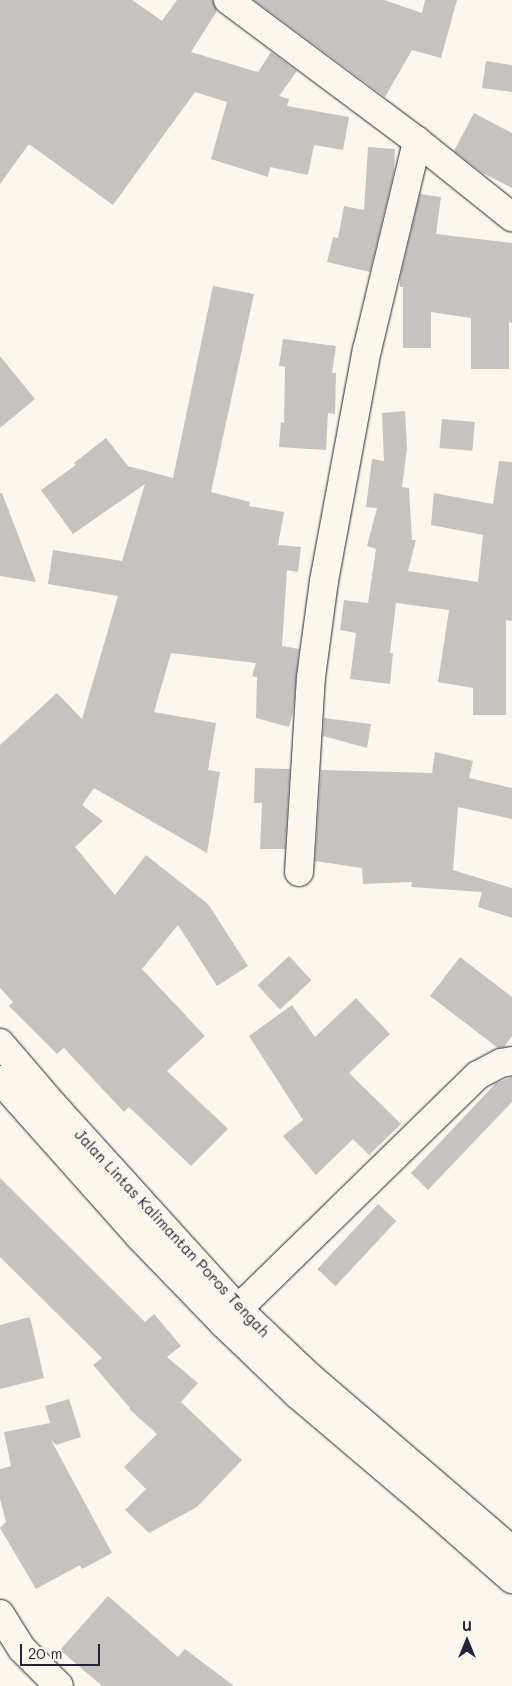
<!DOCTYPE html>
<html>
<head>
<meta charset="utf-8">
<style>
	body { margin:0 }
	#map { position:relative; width:512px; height:1686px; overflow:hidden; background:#fbf7ec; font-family:Mali,sans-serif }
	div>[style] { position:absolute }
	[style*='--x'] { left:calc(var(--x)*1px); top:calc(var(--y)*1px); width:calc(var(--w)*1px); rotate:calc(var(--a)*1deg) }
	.building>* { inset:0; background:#c6c2c0; transform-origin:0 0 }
	.roads { filter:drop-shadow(0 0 1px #22223b) drop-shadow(0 0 1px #22223b) }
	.minor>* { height:28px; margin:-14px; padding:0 14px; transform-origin:14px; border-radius:14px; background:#fbf7ec }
	.major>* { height:28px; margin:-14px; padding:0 14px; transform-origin:14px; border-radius:14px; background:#fbf7ec }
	span { translate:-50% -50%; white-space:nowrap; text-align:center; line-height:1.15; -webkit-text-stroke:4px #fbf7ec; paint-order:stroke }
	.street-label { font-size:15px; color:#22223b }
	.north { position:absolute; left:442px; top:1616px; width:50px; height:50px; -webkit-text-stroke:4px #fbf7ec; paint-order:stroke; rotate:0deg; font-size:14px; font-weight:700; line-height:20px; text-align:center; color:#22223b }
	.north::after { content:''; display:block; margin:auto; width:18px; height:22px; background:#22223b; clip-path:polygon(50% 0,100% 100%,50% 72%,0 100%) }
	.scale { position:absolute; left:20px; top:1644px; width:80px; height:22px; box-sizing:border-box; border:2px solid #22223b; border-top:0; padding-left:6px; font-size:15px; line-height:18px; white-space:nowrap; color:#22223b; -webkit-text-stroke:4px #fbf7ec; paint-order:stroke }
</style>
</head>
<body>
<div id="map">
	<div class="building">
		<div style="clip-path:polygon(0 0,132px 0,162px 21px,177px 0,213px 0,217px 11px,191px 52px,258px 72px,271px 52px,297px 71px,279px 96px,289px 99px,287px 106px,349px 117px,343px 150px,314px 145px,308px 175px,270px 167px,268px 177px,211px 159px,227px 102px,195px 92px,113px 205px,29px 144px,0 184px)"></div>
		<div style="clip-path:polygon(254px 0,384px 0,422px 13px,425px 0,457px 0,441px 58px,412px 50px,385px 97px)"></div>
		<div style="clip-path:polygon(486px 61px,512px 65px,512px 92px,482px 88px)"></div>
		<div style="clip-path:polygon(474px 113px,512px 133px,512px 188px,481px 172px,454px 151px)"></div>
		<div style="clip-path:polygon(368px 147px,395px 149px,394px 171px,370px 272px,327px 262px,333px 237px,338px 238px,344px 206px,364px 210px)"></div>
		<div style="clip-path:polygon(420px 194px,441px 197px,436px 234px,512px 243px,512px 323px,509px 322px,509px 369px,471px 369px,471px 318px,431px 312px,431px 348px,403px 348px,403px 287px,400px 287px,400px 279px)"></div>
		<div style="clip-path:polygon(213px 286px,254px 294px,211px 492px,250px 502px,249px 506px,284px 512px,278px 545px,301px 547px,298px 572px,287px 570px,282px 646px,299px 649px,293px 712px,289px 727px,256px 718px,257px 677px,252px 676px,256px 663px,171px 653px,154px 712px,216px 723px,208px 770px,220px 772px,207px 853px,94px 788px,82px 805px,103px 821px,75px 847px,115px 895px,146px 855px,208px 904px,248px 966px,217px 986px,178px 925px,142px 969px,205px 1036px,167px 1071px,228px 1129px,191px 1166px,129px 1107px,124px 1112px,64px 1048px,57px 1054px,9px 1006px,13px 1002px,0 988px,0 745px,57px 693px,82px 719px,118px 596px,48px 584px,53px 550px,122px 561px,145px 484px,73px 534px,41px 490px,76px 465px,74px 463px,106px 438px,128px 466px,173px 478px)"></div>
		<div style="clip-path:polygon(283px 339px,336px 346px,332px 373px,336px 373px,335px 414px,328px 413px,326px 450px,279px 447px,281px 422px,284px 423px,285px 367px,279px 366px)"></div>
		<div style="clip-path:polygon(0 356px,35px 399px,0 428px)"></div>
		<div style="clip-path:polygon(405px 411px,407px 448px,402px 487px,409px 488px,412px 540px,416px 540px,408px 571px,478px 582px,483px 535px,431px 525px,434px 493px,493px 504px,499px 461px,512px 462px,512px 621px,506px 620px,506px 715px,473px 715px,473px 688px,438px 682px,449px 610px,396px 603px,390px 653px,393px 653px,390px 684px,350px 679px,356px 633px,340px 630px,344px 600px,368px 603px,376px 549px,367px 546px,377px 508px,366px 507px,372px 459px,384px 461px,382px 413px)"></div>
		<div style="left:442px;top:419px;width:33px;height:29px;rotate:5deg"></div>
		<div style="clip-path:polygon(0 493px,2px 493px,36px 582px,0 576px)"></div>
		<div style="clip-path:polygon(324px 718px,371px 724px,367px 748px,323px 736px)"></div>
		<div style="clip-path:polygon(435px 752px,473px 761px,469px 778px,512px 788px,512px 819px,458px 807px,453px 870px,512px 888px,512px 918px,478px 907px,482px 892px,411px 887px,412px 882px,363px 884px,362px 868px,315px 861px,321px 770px,432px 773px)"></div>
		<div style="clip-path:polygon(255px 768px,290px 769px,285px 849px,260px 849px,262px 803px,254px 803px)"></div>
		<div style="left:289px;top:956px;width:33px;height:43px;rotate:47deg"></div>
		<div style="clip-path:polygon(460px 957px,512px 997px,512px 1036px,504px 1047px,498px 1048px,430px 996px)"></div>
		<div style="clip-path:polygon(356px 998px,390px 1034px,349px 1073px,401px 1124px,369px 1155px,353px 1139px,316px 1175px,283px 1136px,303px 1120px,249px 1036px,292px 1005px,315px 1037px)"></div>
		<div style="clip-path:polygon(512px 1077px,512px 1102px,428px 1190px,411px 1173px,496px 1083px)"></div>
		<div style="clip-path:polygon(0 1178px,145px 1322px,154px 1314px,181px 1346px,167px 1357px,198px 1383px,181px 1402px,242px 1460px,197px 1507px,149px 1533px,125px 1510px,146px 1489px,124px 1467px,157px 1434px,129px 1409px,130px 1408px,93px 1365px,102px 1358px,0 1257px)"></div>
		<div style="left:378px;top:1204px;width:25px;height:89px;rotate:43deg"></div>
		<div style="clip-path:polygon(30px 1317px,44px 1378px,0 1389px,0 1325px)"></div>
		<div style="clip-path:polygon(69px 1399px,81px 1437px,56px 1445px,51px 1440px,112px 1553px,82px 1569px,80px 1565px,36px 1589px,0 1528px,6px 1522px,0 1499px,0 1469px,11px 1466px,4px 1432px,50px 1423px,45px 1406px)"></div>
		<div style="clip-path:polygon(108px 1596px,178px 1657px,185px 1649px,234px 1686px,102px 1686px,60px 1650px)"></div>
	</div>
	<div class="roads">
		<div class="minor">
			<div style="--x:228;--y:0;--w:236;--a:36.7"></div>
			<div style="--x:417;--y:141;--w:122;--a:38.7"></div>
			<div style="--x:299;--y:872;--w:195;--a:-86.5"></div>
			<div style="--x:311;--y:677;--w:97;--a:-82.3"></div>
			<div style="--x:324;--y:581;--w:235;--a:-79.5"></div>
			<div style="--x:367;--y:350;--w:215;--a:-76.5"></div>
			<div style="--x:238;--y:1309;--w:335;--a:-44.3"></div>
			<div style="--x:478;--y:1075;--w:26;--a:-28"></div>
			<div style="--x:501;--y:1063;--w:11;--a:-10"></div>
			<div style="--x:0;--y:1614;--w:41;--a:57.8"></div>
			<div style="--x:22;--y:1649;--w:52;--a:45"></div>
		</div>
		<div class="major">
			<div style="--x:0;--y:1043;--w:83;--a:49.4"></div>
			<div style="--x:54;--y:1106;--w:274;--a:47.8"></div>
			<div style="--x:238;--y:1309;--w:100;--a:43.4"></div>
			<div style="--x:311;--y:1378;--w:265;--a:40.6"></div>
			<div style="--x:0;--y:1080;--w:209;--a:48.3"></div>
			<div style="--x:139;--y:1236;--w:121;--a:46"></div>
			<div style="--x:223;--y:1323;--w:104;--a:43.8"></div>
			<div style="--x:298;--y:1395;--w:162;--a:40.3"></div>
			<div style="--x:422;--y:1500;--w:120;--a:41.3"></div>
		</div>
	</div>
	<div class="street-label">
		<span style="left:172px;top:1233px;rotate:47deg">Jalan Lintas Kalimantan Poros Tengah</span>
	</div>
	<div class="north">U</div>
	<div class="scale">20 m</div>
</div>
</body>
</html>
